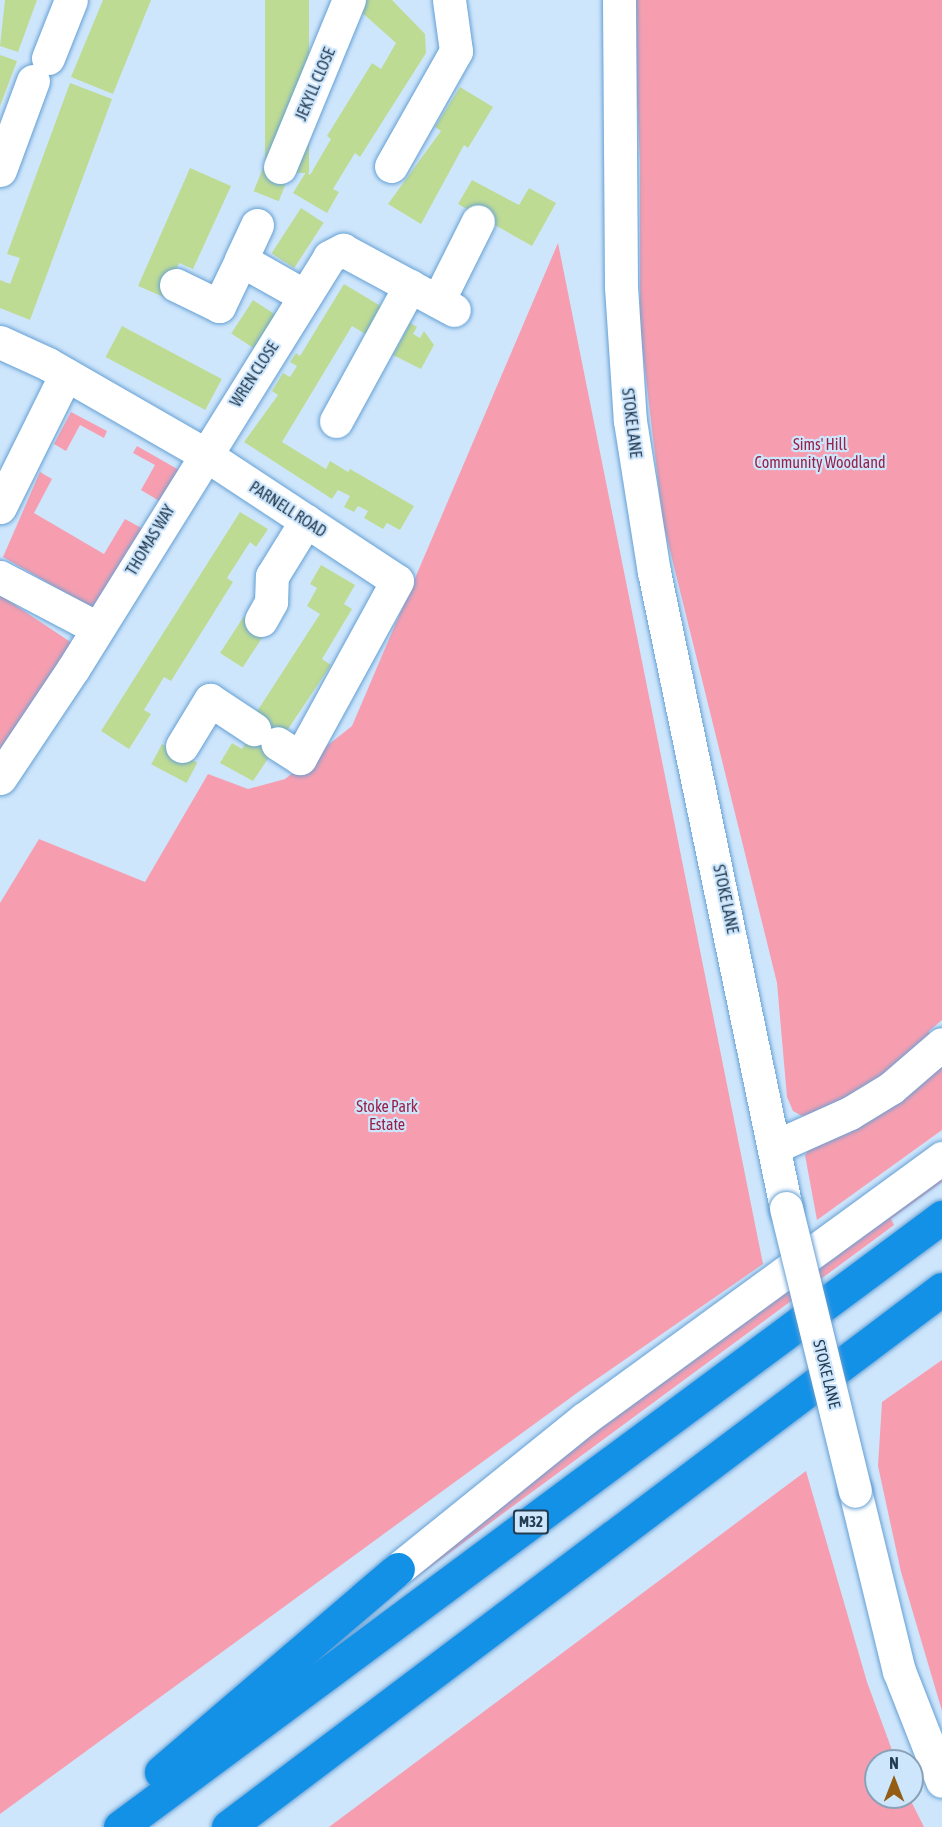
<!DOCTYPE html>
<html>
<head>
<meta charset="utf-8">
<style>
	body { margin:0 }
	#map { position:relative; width:942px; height:1827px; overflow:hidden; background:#cee6fc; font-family:"Asap Condensed",sans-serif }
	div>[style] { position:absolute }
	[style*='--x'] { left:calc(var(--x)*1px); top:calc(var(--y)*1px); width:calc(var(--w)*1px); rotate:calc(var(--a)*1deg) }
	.green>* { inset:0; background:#f69eb0 }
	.building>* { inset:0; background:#bedb94; transform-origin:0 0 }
	.roads { filter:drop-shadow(0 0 2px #65a0d4) drop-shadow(0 0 2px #65a0d4) }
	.minor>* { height:33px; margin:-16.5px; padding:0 16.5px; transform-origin:16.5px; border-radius:16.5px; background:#fff }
	.highway>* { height:33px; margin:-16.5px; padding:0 16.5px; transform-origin:16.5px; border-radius:16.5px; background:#1391e7 }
	.bridges { filter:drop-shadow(0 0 2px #65a0d4) drop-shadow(0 0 2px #65a0d4) }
	.minor-bridge>* { height:33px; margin:-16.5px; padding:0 16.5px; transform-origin:16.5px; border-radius:16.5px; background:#fff }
	span { translate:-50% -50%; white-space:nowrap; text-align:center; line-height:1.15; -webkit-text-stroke:4.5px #cee6fc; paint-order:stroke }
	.shield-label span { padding:2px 4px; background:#cee6fc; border:2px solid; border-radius:4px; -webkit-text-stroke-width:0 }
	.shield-label { font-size:15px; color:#233c52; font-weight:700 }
	.street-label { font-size:16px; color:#233c52 }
	.park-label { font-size:16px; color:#982148 }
	.north { position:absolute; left:864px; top:1749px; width:60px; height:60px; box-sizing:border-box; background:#cee6fc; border:2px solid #8aa2b8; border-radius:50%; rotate:0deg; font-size:16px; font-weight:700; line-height:24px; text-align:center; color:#233c52 }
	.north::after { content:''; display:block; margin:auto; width:21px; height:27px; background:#945d16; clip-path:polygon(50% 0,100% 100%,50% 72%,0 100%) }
</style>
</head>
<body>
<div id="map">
	<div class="green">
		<div style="clip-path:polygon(633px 0,942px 0,942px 1020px,929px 1031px,929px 1049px,894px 1079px,804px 1117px,793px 1111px,787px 1097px,777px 983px,663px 522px,640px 328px,640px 163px)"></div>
		<div style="clip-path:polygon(558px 243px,763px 1264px,581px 1390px,0 1814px,0 903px,39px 839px,145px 882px,208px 774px,248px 789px,285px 779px,352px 726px)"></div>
		<div style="clip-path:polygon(71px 412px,107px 431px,104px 438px,80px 425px,66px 451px,54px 444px)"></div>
		<div style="clip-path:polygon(137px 446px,179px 470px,161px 502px,141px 490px,155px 465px,133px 453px)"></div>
		<div style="clip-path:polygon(40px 472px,52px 479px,34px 513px,104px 554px,125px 519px,145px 530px,92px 608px,3px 557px)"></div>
		<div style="clip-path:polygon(0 595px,72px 643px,0 762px)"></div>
		<div style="clip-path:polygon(942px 1061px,942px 1130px,817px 1220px,805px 1155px,812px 1146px)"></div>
		<div style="clip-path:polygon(942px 1171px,942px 1182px,891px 1219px,894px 1225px,398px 1591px,394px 1585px,649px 1384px)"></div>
		<div style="clip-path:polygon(942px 1360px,942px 1711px,901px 1572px,878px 1466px,882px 1402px)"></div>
		<div style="clip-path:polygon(806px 1471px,867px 1682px,896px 1761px,876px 1761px,876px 1797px,909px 1797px,924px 1827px,329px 1827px)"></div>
	</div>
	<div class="building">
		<div style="clip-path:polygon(5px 0,37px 0,18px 52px,0 46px)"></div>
		<div style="clip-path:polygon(103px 0,151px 0,113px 94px,71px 77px)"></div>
		<div style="left:265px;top:0;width:44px;height:173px"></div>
		<div style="clip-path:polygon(366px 0,392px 0,425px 34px,426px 53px,360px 157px,355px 153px,333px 189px,339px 192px,327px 213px,293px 193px,306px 172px,310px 175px,331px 139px,327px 136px,372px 63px,381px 69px,396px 43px,358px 9px)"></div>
		<div style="clip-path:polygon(0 55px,17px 61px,0 106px)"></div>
		<div style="clip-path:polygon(70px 83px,112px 99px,30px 320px,0 308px,0 280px,10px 284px,20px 258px,7px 254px)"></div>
		<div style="clip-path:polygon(460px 87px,493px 107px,468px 148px,464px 145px,421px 224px,388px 204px,441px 131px,435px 127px)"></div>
		<div style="clip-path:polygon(190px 168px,231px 186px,193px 269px,179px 263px,164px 297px,138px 286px)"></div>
		<div style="left:263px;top:168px;width:27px;height:25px;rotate:22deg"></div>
		<div style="clip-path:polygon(472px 180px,519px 205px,529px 188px,556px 203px,532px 246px,458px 204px)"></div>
		<div style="left:301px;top:208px;width:27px;height:54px;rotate:33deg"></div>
		<div style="clip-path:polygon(344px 284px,389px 311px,372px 338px,352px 326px,282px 442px,326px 469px,330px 461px,348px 472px,350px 469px,414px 506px,400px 530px,387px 523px,383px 529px,364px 518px,368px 511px,358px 506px,354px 512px,344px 507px,350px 496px,338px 490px,332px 499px,244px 442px,278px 395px,272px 391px,283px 373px,290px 377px,297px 366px,290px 362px,296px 353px,300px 356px)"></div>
		<div style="left:253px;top:300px;width:27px;height:40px;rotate:33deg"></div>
		<div style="clip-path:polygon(410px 323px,417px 327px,413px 334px,420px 338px,424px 331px,434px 345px,421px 369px,393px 355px)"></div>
		<div style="left:122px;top:326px;width:113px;height:35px;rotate:28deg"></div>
		<div style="clip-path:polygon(240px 512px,268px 529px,256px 547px,250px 542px,227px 578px,233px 582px,171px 681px,164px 677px,144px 710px,151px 714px,129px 749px,101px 731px)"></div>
		<div style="clip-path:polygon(321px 565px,355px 585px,344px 604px,352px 609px,322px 659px,331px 665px,253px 781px,220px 763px,232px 743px,242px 749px,254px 729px,256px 713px,320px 614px,307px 606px,317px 588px,310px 584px)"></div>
		<div style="left:244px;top:616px;width:27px;height:44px;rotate:33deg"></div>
		<div style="left:162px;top:744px;width:40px;height:23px;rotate:28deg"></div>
	</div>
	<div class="roads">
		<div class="minor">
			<div style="--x:619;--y:0;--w:287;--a:89.6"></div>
			<div style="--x:621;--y:287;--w:134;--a:86.2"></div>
			<div style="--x:630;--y:421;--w:153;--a:81"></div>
			<div style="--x:654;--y:572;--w:650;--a:78.27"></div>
			<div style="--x:48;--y:58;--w:62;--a:-68.4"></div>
			<div style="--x:391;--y:166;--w:132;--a:-60.5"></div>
			<div style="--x:456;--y:51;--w:51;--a:-97.8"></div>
			<div style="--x:280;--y:167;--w:181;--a:-67.6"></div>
			<div style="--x:0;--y:170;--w:95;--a:-69.7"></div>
			<div style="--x:257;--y:225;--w:38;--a:115"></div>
			<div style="--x:241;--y:260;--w:73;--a:29.4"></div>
			<div style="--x:176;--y:285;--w:48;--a:26"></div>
			<div style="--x:219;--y:306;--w:51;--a:-64.4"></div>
			<div style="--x:438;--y:301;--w:89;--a:-63.4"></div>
			<div style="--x:0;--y:342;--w:53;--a:24.6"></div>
			<div style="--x:48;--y:364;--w:179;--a:29.9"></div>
			<div style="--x:203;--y:453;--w:232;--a:33.4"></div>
			<div style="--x:397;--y:581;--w:202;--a:118.7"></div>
			<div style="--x:300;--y:758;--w:27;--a:-147"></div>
			<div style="--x:336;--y:421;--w:154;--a:-61.3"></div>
			<div style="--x:0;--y:507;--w:148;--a:-63.6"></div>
			<div style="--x:0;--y:577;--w:110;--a:27.7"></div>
			<div style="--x:261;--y:620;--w:21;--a:-61"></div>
			<div style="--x:271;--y:602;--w:26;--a:-88"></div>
			<div style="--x:272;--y:576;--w:65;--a:-58.3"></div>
			<div style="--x:182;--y:746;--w:54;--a:-58.7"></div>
			<div style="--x:210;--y:700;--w:53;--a:33.4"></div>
			<div style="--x:0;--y:778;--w:131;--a:-56.2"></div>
			<div style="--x:73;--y:669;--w:485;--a:-58.1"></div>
			<div style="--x:329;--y:257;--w:16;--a:-27"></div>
			<div style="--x:343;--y:250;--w:126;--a:28.4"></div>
			<div style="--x:774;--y:1147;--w:83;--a:-24.1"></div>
			<div style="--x:850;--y:1113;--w:48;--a:-31.4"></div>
			<div style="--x:891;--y:1088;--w:67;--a:-40.8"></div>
			<div style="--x:855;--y:1491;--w:185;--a:76.3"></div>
			<div style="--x:899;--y:1671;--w:118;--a:68.6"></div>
			<div style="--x:398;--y:1569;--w:239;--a:-38.9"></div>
			<div style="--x:584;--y:1419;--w:443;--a:-36.1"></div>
		</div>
		<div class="highway">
			<div style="--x:161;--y:1772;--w:312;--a:-40.6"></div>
			<div style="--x:120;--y:1827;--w:1024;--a:-36.58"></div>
			<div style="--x:228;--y:1827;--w:894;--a:-37"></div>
		</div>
	</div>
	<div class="bridges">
		<div class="minor-bridge">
			<div style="--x:786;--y:1208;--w:291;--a:76.3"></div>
		</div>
	</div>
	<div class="shield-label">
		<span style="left:531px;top:1522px">M32</span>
	</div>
	<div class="street-label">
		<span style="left:315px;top:84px;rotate:-67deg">JEKYLL CLOSE</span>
		<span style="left:254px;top:374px;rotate:-57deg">WREN CLOSE</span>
		<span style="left:632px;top:423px;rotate:83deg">STOKE LANE</span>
		<span style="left:288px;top:509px;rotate:33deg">PARNELL ROAD</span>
		<span style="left:150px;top:540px;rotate:-59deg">THOMAS WAY</span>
		<span style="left:726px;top:899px;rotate:78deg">STOKE LANE</span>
		<span style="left:827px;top:1374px;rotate:76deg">STOKE LANE</span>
	</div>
	<div class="park-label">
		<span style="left:820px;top:453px">Sims' Hill<br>Community Woodland</span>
		<span style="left:387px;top:1115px">Stoke Park<br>Estate</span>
	</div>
	<div class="north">N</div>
</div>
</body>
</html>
